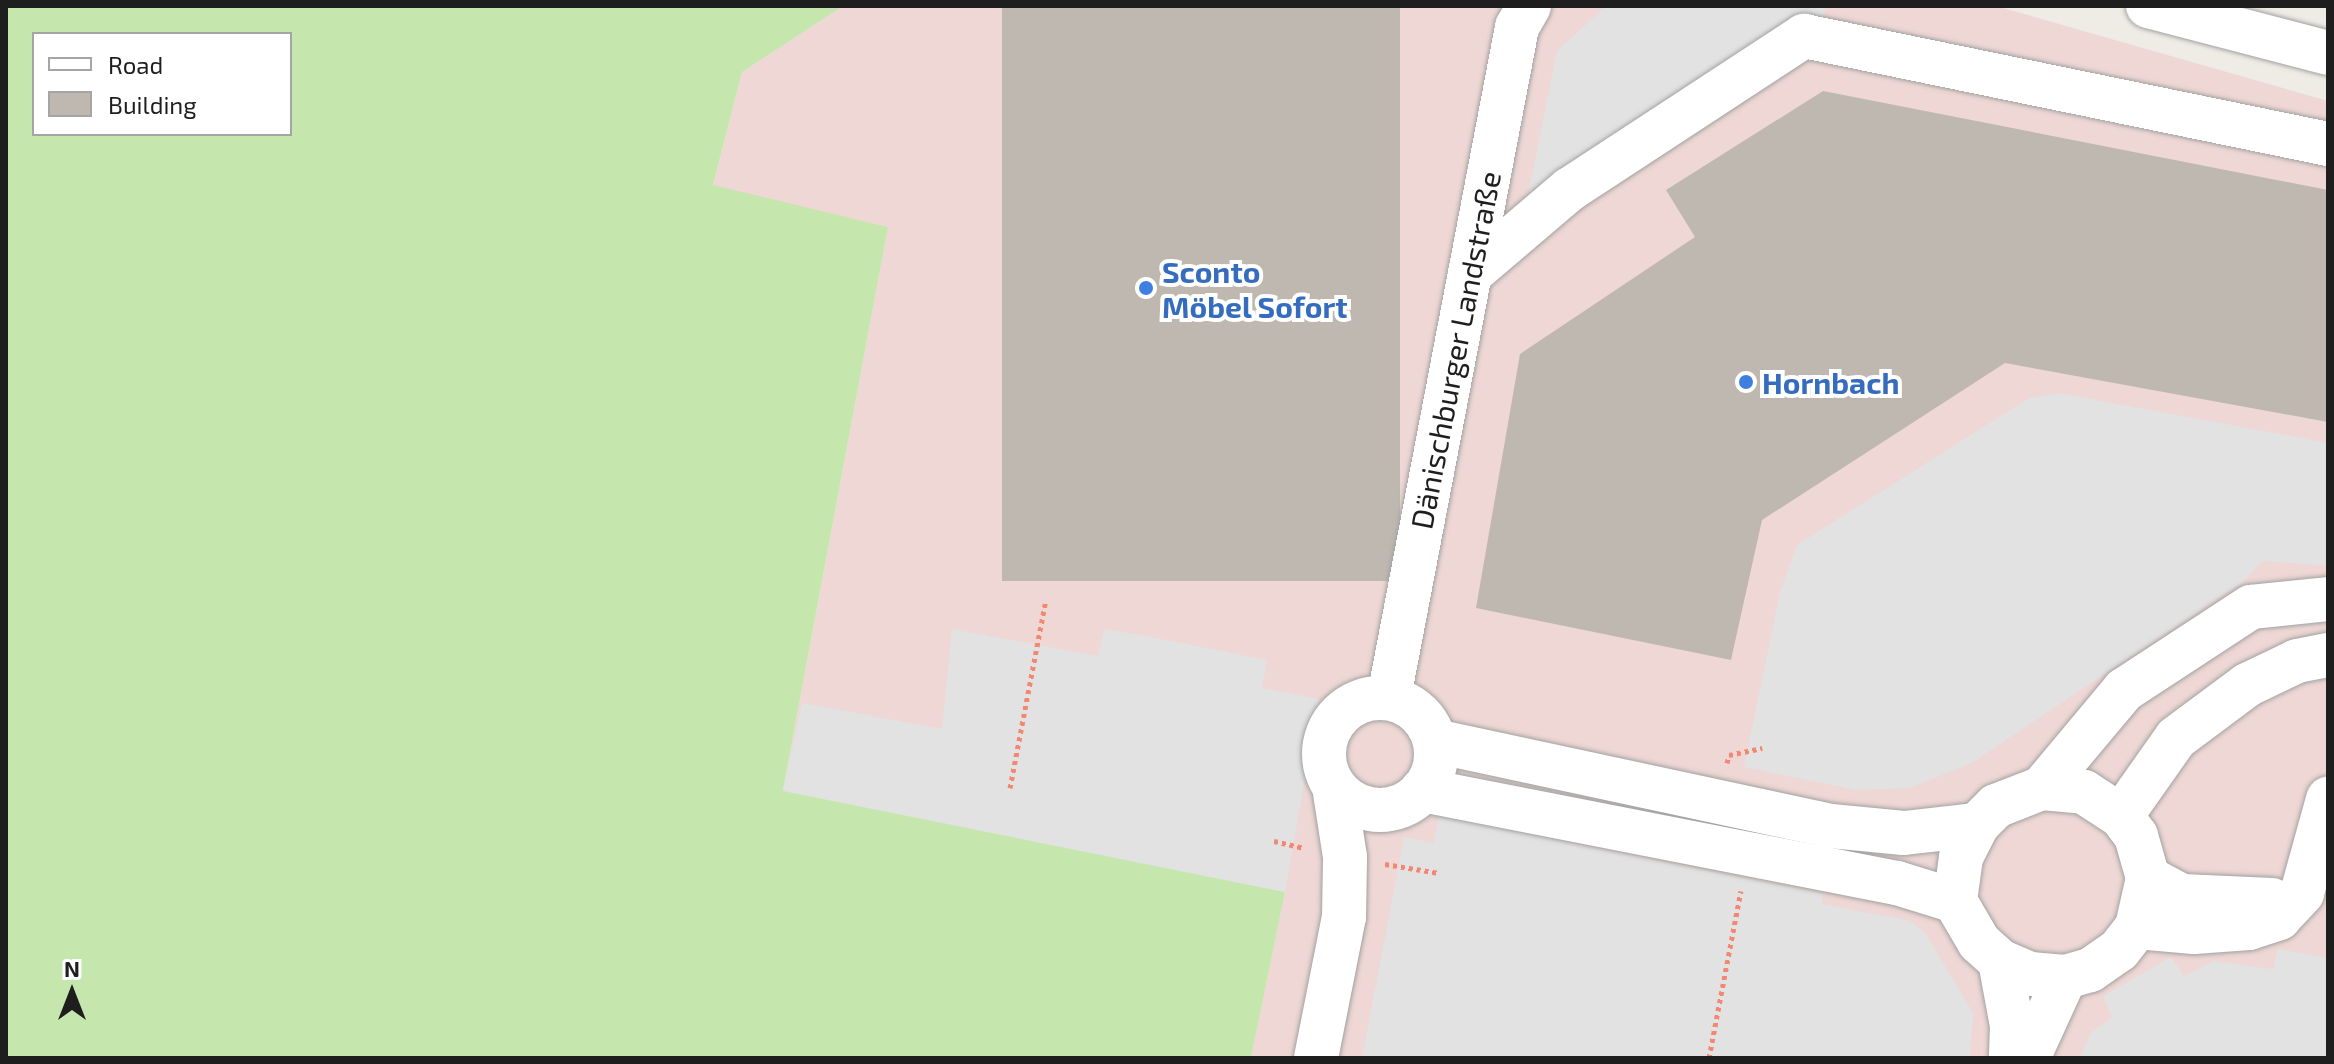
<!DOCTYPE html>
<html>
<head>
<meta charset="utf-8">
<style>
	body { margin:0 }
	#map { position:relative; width:2334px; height:1064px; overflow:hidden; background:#eeece4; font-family:"Exo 2",sans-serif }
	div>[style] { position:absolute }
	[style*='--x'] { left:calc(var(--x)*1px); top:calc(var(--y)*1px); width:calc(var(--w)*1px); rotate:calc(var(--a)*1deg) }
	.commercial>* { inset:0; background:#eed7d4 }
	.grass>* { inset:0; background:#c5e6ad }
	.parking>* { inset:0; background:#e2e2e2 }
	.building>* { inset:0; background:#bfb8b1; transform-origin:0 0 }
	.path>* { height:5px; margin-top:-2.5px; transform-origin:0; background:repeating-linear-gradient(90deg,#f28872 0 4px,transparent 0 8px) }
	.roads { filter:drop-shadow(0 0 2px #a2a2a2) drop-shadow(0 0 2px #a2a2a2) }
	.minor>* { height:44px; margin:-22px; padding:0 22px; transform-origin:22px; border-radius:22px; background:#fff }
	.minor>.ring { margin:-22px; padding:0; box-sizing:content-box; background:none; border:44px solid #fff; border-radius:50% }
	.dots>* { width:22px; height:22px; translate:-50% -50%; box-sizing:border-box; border:4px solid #fff; border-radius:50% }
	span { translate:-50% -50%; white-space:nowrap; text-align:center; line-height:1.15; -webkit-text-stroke:8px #fff; paint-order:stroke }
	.shop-label { font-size:30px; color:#366cbe; font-weight:700 }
	.left { translate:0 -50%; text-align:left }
	.street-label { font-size:30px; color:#1e1e1e }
	.frame { position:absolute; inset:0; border:8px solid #1e1e1e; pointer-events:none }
	.legend { position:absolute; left:32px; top:32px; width:260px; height:104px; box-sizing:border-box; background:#fff; border:2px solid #a5a5a5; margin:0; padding:10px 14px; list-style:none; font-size:24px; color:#1e1e1e }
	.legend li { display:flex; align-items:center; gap:16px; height:40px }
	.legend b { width:40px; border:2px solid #a5a5a5 }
	.north { position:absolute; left:32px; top:952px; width:80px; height:80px; -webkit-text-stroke:6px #fff; paint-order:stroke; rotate:0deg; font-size:22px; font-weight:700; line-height:32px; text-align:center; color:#1e1e1e }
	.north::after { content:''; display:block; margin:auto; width:28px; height:36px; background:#1e1e1e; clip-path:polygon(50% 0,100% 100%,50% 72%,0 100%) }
</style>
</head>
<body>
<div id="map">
	<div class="commercial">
		<div style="clip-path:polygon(843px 6px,1996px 6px,2328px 101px,2328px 1058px,1251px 1058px,1285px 892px,783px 791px,888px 227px,713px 186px,742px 72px)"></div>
	</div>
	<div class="grass">
		<div style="clip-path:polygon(evenodd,6px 6px,843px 6px,742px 72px,713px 185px,888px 227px,783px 790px,1285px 892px,1251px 1058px,6px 1058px,6px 6px,34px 34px,290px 34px,290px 134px,34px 134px,34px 34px)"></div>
	</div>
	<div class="parking">
		<div style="clip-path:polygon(1606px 6px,1826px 6px,1817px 44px,1525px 210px,1557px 51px)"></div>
		<div style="clip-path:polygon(2058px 393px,2328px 443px,2328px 566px,2262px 561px,2245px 580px,1972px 763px,1910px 788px,1856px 790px,1744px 767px,1780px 592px,1797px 545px,2029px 398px)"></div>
		<div style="clip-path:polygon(952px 629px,1098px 656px,1104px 629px,1151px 637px,1267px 660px,1262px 688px,1319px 699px,1285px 892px,783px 791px,802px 703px,942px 729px)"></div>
		<div style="clip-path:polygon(1439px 816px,1823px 894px,1822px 904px,1911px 921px,1926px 934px,1973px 1013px,1970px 1058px,1362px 1058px,1404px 837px,1433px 843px)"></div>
		<div style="clip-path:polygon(2278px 949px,2328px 958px,2328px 1058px,2080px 1058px,2092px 1031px,2112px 1018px,2103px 996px,2171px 957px,2184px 976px,2213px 961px,2273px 969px)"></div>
	</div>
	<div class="building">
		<div style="left:1002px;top:6px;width:398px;height:575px"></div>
		<div style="clip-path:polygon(1823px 91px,2328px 190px,2328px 422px,2005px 363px,1762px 520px,1731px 660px,1476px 608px,1520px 354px,1695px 237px,1666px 190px)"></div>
	</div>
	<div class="path">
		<div style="--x:1727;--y:763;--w:8;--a:-76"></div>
		<div style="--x:1729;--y:755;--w:34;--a:-12"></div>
		<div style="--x:1010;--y:788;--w:191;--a:-79.2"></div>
		<div style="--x:1274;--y:841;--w:31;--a:13"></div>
		<div style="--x:1385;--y:864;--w:55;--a:9.5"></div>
		<div style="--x:1709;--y:1058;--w:170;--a:-79.2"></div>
	</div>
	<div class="roads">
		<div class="minor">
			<div style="--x:2148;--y:6;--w:186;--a:14.6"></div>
			<div style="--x:1470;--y:274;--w:131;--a:-40.4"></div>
			<div style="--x:1570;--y:189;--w:280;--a:-33.2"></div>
			<div style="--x:1804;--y:36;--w:535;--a:11.65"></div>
			<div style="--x:1389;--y:697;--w:682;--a:-79.18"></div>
			<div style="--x:1517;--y:27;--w:24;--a:-60"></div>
			<div class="ring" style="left:1324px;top:698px;width:68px;height:68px"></div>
			<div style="--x:1435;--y:741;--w:405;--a:12.1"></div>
			<div style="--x:1831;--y:826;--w:73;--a:5.5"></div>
			<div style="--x:1904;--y:833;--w:73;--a:-6.3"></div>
			<div style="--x:2042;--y:788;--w:42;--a:5.4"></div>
			<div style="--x:2084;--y:792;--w:44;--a:33"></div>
			<div style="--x:2121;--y:816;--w:25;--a:53"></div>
			<div style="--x:2136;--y:836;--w:44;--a:74.1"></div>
			<div style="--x:2148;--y:878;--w:50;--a:102.7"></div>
			<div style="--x:2137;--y:927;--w:29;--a:128"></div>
			<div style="--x:2119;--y:950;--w:35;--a:145"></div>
			<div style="--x:2090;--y:970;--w:26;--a:164"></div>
			<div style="--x:2065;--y:977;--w:35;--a:-175"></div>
			<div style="--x:2030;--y:974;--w:33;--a:-157"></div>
			<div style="--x:2000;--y:961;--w:28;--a:-138"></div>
			<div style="--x:1979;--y:942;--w:48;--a:-120.3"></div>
			<div style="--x:1955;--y:901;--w:44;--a:-82.2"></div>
			<div style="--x:1961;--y:857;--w:36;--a:-63"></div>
			<div style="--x:1977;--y:825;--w:27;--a:-45"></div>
			<div style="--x:1996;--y:806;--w:49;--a:-21.4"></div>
			<div style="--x:2042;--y:788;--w:128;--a:-50.1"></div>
			<div style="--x:2124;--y:690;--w:152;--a:-33.2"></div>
			<div style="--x:2251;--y:607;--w:77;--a:-5.9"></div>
			<div style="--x:1422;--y:790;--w:484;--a:11.1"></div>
			<div style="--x:1897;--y:883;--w:61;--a:17.2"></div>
			<div style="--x:2121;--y:816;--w:95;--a:-54.8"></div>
			<div style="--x:2176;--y:738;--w:89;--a:-36.7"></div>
			<div style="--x:2247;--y:685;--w:55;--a:-25.6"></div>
			<div style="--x:2297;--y:661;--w:32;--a:-11"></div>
			<div style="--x:2148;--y:878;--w:38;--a:28"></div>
			<div style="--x:2182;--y:896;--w:90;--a:2.5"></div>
			<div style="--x:2137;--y:927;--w:57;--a:5"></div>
			<div style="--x:2194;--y:932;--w:55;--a:-4.2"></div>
			<div style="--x:2249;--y:928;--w:32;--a:-18"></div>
			<div style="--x:2279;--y:918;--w:34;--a:-47"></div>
			<div style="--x:2302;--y:893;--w:98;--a:-74.5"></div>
			<div style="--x:2000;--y:961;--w:66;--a:79.5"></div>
			<div style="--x:2012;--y:1026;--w:32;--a:92"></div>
			<div style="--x:1316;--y:1058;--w:144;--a:-78.8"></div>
			<div style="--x:1344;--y:917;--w:60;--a:-89"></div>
			<div style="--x:1345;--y:857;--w:72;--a:-98.8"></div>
			<div style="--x:2028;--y:1058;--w:89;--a:-65.4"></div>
		</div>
	</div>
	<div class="dots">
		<div style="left:1146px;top:288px;background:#3f7fe0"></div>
		<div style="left:1746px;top:382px;background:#3f7fe0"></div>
	</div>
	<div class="shop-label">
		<span class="left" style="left:1162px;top:288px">Sconto<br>Möbel Sofort</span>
		<span class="left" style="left:1762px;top:382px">Hornbach</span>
	</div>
	<div class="street-label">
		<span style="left:1455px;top:350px;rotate:-79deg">Dänischburger Landstraße</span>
	</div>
	<div class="frame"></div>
	<ul class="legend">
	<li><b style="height:10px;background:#fff"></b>Road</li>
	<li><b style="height:22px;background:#bfb8b1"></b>Building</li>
	</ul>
	<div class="north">N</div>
</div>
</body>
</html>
